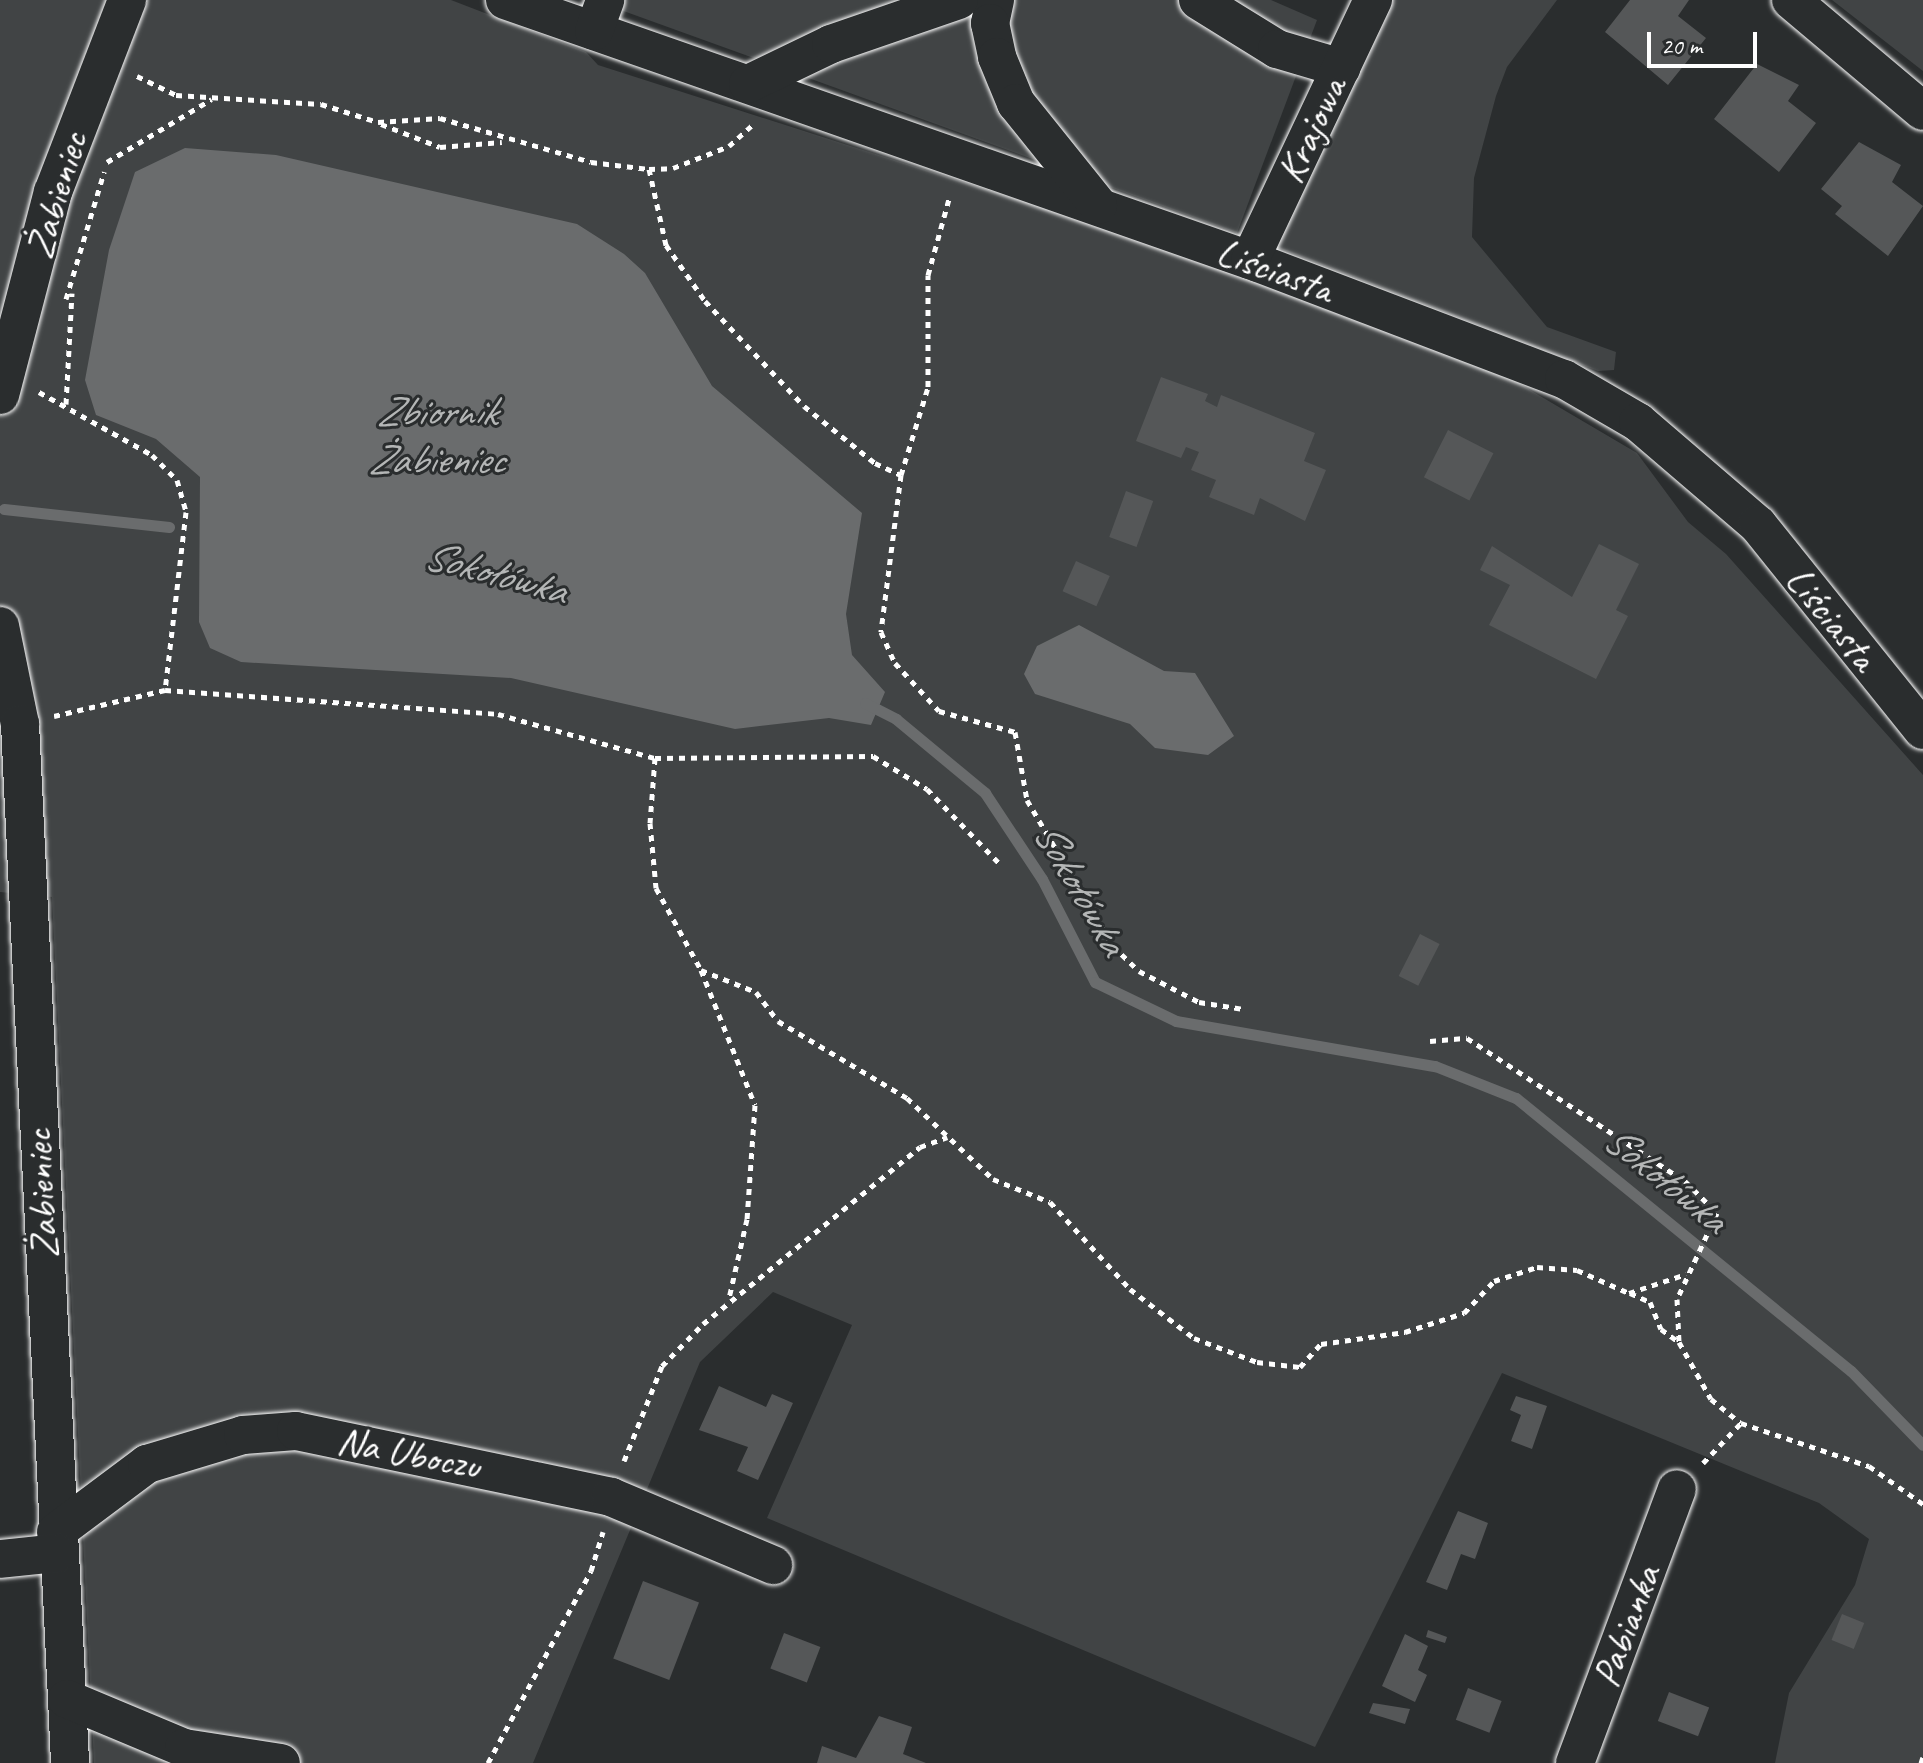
<!DOCTYPE html>
<html>
<head>
<meta charset="utf-8">
<style>
	body { margin:0 }
	#map { position:relative; width:1923px; height:1763px; overflow:hidden; background:#2a2d2e; font-family:Caveat,sans-serif }
	div>[style] { position:absolute }
	[style*='--x'] { left:calc(var(--x)*1px); top:calc(var(--y)*1px); width:calc(var(--w)*1px); rotate:calc(var(--a)*1deg) }
	.green>* { inset:0; background:#414445 }
	.water>* { inset:0; background:#6a6c6d }
	.stream>* { height:11px; margin:-5.5px; padding:0 5.5px; transform-origin:5.5px; border-radius:5.5px; background:#6a6c6d }
	.building>* { inset:0; background:#555758; transform-origin:0 0 }
	.path>* { height:5px; margin-top:-2.5px; transform-origin:0; background:repeating-linear-gradient(90deg,#fff 0 6px,transparent 0 12px) }
	.roads { filter:drop-shadow(0 0 2px #fff) drop-shadow(0 0 2px #fff) }
	.minor>* { height:38px; margin:-19px; padding:0 19px; transform-origin:19px; border-radius:19px; background:#2a2d2e }
	span { translate:-50% -50%; white-space:nowrap; text-align:center; line-height:1.15; -webkit-text-stroke:6px #2a2d2e; paint-order:stroke }
	.street-label { font-size:40px; color:#fff }
	.water-label { font-size:42px; color:#b4b6b6; font-style:italic }
	.scale { position:absolute; left:1647px; top:32px; width:110px; height:36px; box-sizing:border-box; border:4px solid #fff; border-top:0; padding-left:10px; font-size:24px; line-height:28px; white-space:nowrap; color:#fff; -webkit-text-stroke:6px #2a2d2e; paint-order:stroke }
</style>
</head>
<body>
<div id="map">
	<div class="green">
		<div style="clip-path:polygon(0 0,451px 0,586px 52px,598px 65px,1253px 275px,1503px 374px,1637px 453px,1688px 522px,1726px 554px,1923px 775px,1923px 1763px,1775px 1763px,1789px 1693px,1855px 1585px,1869px 1539px,1819px 1503px,1502px 1373px,1315px 1747px,767px 1518px,852px 1325px,773px 1292px,700px 1362px,533px 1763px,94px 1763px,52px 897px,0 892px)"></div>
		<div style="clip-path:polygon(593px 0,1271px 0,1317px 20px,1237px 233px)"></div>
		<div style="clip-path:polygon(1388px 0,1557px 0,1507px 67px,1496px 96px,1474px 178px,1472px 237px,1547px 327px,1616px 352px,1614px 370px,1598px 371px,1276px 247px)"></div>
		<div style="clip-path:polygon(1832px 0,1923px 0,1923px 71px)"></div>
	</div>
	<div class="water">
		<div style="clip-path:polygon(185px 148px,276px 155px,577px 224px,624px 254px,645px 273px,712px 386px,862px 513px,846px 614px,852px 655px,885px 692px,871px 725px,829px 718px,735px 729px,511px 678px,241px 662px,210px 648px,199px 622px,200px 477px,156px 439px,96px 415px,85px 380px,109px 250px,135px 172px)"></div>
		<div style="clip-path:polygon(1079px 625px,1164px 671px,1195px 673px,1234px 736px,1208px 755px,1155px 748px,1130px 724px,1035px 694px,1024px 674px,1037px 646px)"></div>
	</div>
	<div class="stream">
		<div style="--x:4;--y:509;--w:166;--a:6.2"></div>
		<div style="--x:865;--y:703;--w:35;--a:27"></div>
		<div style="--x:896;--y:719;--w:116;--a:39.7"></div>
		<div style="--x:985;--y:793;--w:103;--a:56.5"></div>
		<div style="--x:1042;--y:879;--w:116;--a:62.8"></div>
		<div style="--x:1095;--y:982;--w:90;--a:25.7"></div>
		<div style="--x:1176;--y:1021;--w:263;--a:9.9"></div>
		<div style="--x:1435;--y:1066;--w:87;--a:21.6"></div>
		<div style="--x:1516;--y:1098;--w:432;--a:39.2"></div>
		<div style="--x:1851;--y:1371;--w:103;--a:45.8"></div>
	</div>
	<div class="building">
		<div style="clip-path:polygon(1630px 0,1689px 0,1678px 16px,1706px 38px,1668px 85px,1605px 32px)"></div>
		<div style="clip-path:polygon(1757px 64px,1799px 85px,1788px 101px,1816px 123px,1779px 172px,1714px 119px)"></div>
		<div style="clip-path:polygon(1859px 142px,1901px 165px,1892px 182px,1923px 206px,1888px 256px,1835px 214px,1842px 206px,1821px 189px)"></div>
		<div style="clip-path:polygon(1161px 377px,1208px 394px,1205px 401px,1217px 407px,1221px 395px,1315px 433px,1304px 461px,1326px 470px,1305px 521px,1260px 498px,1254px 515px,1209px 497px,1216px 480px,1191px 470px,1199px 452px,1186px 447px,1181px 458px,1136px 441px)"></div>
		<div style="left:1448px;top:430px;width:51px;height:53px;rotate:27deg"></div>
		<div style="left:1126px;top:491px;width:29px;height:49px;rotate:20deg"></div>
		<div style="clip-path:polygon(1599px 544px,1639px 564px,1616px 610px,1628px 616px,1596px 679px,1489px 625px,1510px 585px,1480px 570px,1492px 546px,1572px 597px)"></div>
		<div style="left:1076px;top:561px;width:37px;height:33px;rotate:24deg"></div>
		<div style="left:1420px;top:934px;width:22px;height:47px;rotate:27deg"></div>
		<div style="clip-path:polygon(719px 1386px,766px 1407px,772px 1394px,793px 1403px,758px 1480px,737px 1471px,748px 1447px,699px 1430px)"></div>
		<div style="clip-path:polygon(1516px 1396px,1547px 1406px,1532px 1449px,1511px 1441px,1521px 1415px,1510px 1410px)"></div>
		<div style="clip-path:polygon(1458px 1511px,1488px 1523px,1475px 1559px,1461px 1554px,1447px 1590px,1426px 1582px)"></div>
		<div style="left:643px;top:1581px;width:60px;height:83px;rotate:21deg"></div>
		<div style="left:1842px;top:1614px;width:24px;height:28px;rotate:22deg"></div>
		<div style="clip-path:polygon(1428px 1630px,1447px 1637px,1445px 1643px,1426px 1637px)"></div>
		<div style="left:784px;top:1633px;width:39px;height:38px;rotate:21deg"></div>
		<div style="clip-path:polygon(1405px 1634px,1428px 1646px,1418px 1670px,1427px 1675px,1415px 1702px,1382px 1686px)"></div>
		<div style="left:1468px;top:1688px;width:36px;height:34px;rotate:21deg"></div>
		<div style="left:1669px;top:1692px;width:43px;height:31px;rotate:21deg"></div>
		<div style="clip-path:polygon(1373px 1703px,1410px 1709px,1405px 1724px,1369px 1713px)"></div>
		<div style="clip-path:polygon(879px 1716px,912px 1727px,903px 1754px,926px 1763px,817px 1763px,822px 1746px,856px 1758px)"></div>
	</div>
	<div class="path">
		<div style="--x:137;--y:76;--w:43;--a:26"></div>
		<div style="--x:176;--y:95;--w:145;--a:3.6"></div>
		<div style="--x:321;--y:104;--w:60;--a:17.5"></div>
		<div style="--x:378;--y:122;--w:62;--a:-3.7"></div>
		<div style="--x:440;--y:118;--w:157;--a:16.2"></div>
		<div style="--x:591;--y:162;--w:58;--a:6.9"></div>
		<div style="--x:649;--y:169;--w:24;--a:-2"></div>
		<div style="--x:673;--y:168;--w:60;--a:-21.4"></div>
		<div style="--x:729;--y:146;--w:31;--a:-42"></div>
		<div style="--x:381;--y:124;--w:63;--a:21.3"></div>
		<div style="--x:440;--y:147;--w:62;--a:-4.6"></div>
		<div style="--x:107;--y:162;--w:122;--a:-31"></div>
		<div style="--x:649;--y:169;--w:78;--a:77.4"></div>
		<div style="--x:666;--y:245;--w:68;--a:55.1"></div>
		<div style="--x:705;--y:301;--w:144;--a:46.7"></div>
		<div style="--x:804;--y:406;--w:91;--a:38.8"></div>
		<div style="--x:875;--y:463;--w:29;--a:25"></div>
		<div style="--x:901;--y:475;--w:158;--a:97.3"></div>
		<div style="--x:881;--y:632;--w:34;--a:66"></div>
		<div style="--x:895;--y:663;--w:65;--a:47.5"></div>
		<div style="--x:939;--y:711;--w:79;--a:15.4"></div>
		<div style="--x:1015;--y:732;--w:69;--a:80"></div>
		<div style="--x:1027;--y:800;--w:169;--a:59.5"></div>
		<div style="--x:1113;--y:946;--w:36;--a:44"></div>
		<div style="--x:1139;--y:971;--w:68;--a:27.3"></div>
		<div style="--x:1199;--y:1002;--w:45;--a:9"></div>
		<div style="--x:66;--y:299;--w:133;--a:-73.3"></div>
		<div style="--x:39;--y:392;--w:129;--a:29.1"></div>
		<div style="--x:152;--y:455;--w:35;--a:45"></div>
		<div style="--x:177;--y:480;--w:33;--a:74"></div>
		<div style="--x:186;--y:512;--w:179;--a:96.7"></div>
		<div style="--x:66;--y:404;--w:111;--a:-86.9"></div>
		<div style="--x:901;--y:475;--w:92;--a:-72.9"></div>
		<div style="--x:928;--y:387;--w:112;--a:-90"></div>
		<div style="--x:928;--y:275;--w:83;--a:-74.6"></div>
		<div style="--x:54;--y:716;--w:114;--a:-13.2"></div>
		<div style="--x:165;--y:690;--w:334;--a:4.1"></div>
		<div style="--x:498;--y:714;--w:163;--a:15.7"></div>
		<div style="--x:655;--y:758;--w:218;--a:-0.5"></div>
		<div style="--x:873;--y:756;--w:63;--a:31.4"></div>
		<div style="--x:927;--y:789;--w:105;--a:45.8"></div>
		<div style="--x:655;--y:758;--w:65;--a:94.4"></div>
		<div style="--x:650;--y:823;--w:65;--a:84.7"></div>
		<div style="--x:656;--y:888;--w:94;--a:61.2"></div>
		<div style="--x:701;--y:970;--w:145;--a:68.2"></div>
		<div style="--x:755;--y:1105;--w:114;--a:94"></div>
		<div style="--x:747;--y:1219;--w:81;--a:102.8"></div>
		<div style="--x:701;--y:970;--w:59;--a:21.8"></div>
		<div style="--x:756;--y:992;--w:36;--a:53"></div>
		<div style="--x:778;--y:1021;--w:150;--a:30.8"></div>
		<div style="--x:907;--y:1098;--w:118;--a:43.3"></div>
		<div style="--x:993;--y:1179;--w:61;--a:22"></div>
		<div style="--x:1050;--y:1202;--w:118;--a:47.4"></div>
		<div style="--x:1130;--y:1289;--w:81;--a:37.4"></div>
		<div style="--x:1194;--y:1338;--w:67;--a:20.9"></div>
		<div style="--x:1257;--y:1362;--w:43;--a:6.6"></div>
		<div style="--x:1300;--y:1367;--w:31;--a:-48"></div>
		<div style="--x:1321;--y:1344;--w:85;--a:-8.1"></div>
		<div style="--x:1405;--y:1332;--w:62;--a:-17.9"></div>
		<div style="--x:1464;--y:1313;--w:44;--a:-46.8"></div>
		<div style="--x:1494;--y:1281;--w:45;--a:-18"></div>
		<div style="--x:1537;--y:1267;--w:40;--a:4.3"></div>
		<div style="--x:1577;--y:1270;--w:57;--a:23.9"></div>
		<div style="--x:1629;--y:1293;--w:60;--a:-18.4"></div>
		<div style="--x:1430;--y:1041;--w:37;--a:-5"></div>
		<div style="--x:1467;--y:1038;--w:261;--a:33.3"></div>
		<div style="--x:1685;--y:1181;--w:45;--a:45"></div>
		<div style="--x:1717;--y:1213;--w:95;--a:114.9"></div>
		<div style="--x:1677;--y:1299;--w:43;--a:87.3"></div>
		<div style="--x:1679;--y:1342;--w:65;--a:60.7"></div>
		<div style="--x:1711;--y:1399;--w:38;--a:39"></div>
		<div style="--x:1630;--y:1293;--w:22;--a:24"></div>
		<div style="--x:1650;--y:1302;--w:29;--a:68"></div>
		<div style="--x:1661;--y:1329;--w:22;--a:36"></div>
		<div style="--x:624;--y:1461;--w:102;--a:-68.2"></div>
		<div style="--x:662;--y:1366;--w:59;--a:-45.7"></div>
		<div style="--x:703;--y:1324;--w:280;--a:-39.2"></div>
		<div style="--x:920;--y:1147;--w:29;--a:-20"></div>
		<div style="--x:1703;--y:1463;--w:55;--a:-46.5"></div>
		<div style="--x:1741;--y:1423;--w:135;--a:18.6"></div>
		<div style="--x:1869;--y:1466;--w:66;--a:35.1"></div>
		<div style="--x:488;--y:1763;--w:218;--a:-61.8"></div>
		<div style="--x:591;--y:1571;--w:41;--a:-72.9"></div>
		<div style="--x:1921;--y:1763;--w:6;--a:-72"></div>
	</div>
	<div class="roads">
		<div class="minor">
			<div style="--x:505;--y:0;--w:798;--a:19.25"></div>
			<div style="--x:1258;--y:263;--w:327;--a:20.8"></div>
			<div style="--x:1564;--y:379;--w:86;--a:30.2"></div>
			<div style="--x:1638;--y:422;--w:158;--a:40.6"></div>
			<div style="--x:1758;--y:525;--w:263;--a:51.2"></div>
			<div style="--x:995;--y:0;--w:24;--a:102"></div>
			<div style="--x:990;--y:23;--w:35;--a:78"></div>
			<div style="--x:997;--y:57;--w:50;--a:67.6"></div>
			<div style="--x:1016;--y:103;--w:131;--a:51.2"></div>
			<div style="--x:1198;--y:0;--w:93;--a:31.8"></div>
			<div style="--x:1277;--y:49;--w:67;--a:16.5"></div>
			<div style="--x:1791;--y:0;--w:172;--a:40.1"></div>
			<div style="--x:594;--y:31;--w:33;--a:-70"></div>
			<div style="--x:748;--y:84;--w:92;--a:-25.7"></div>
			<div style="--x:831;--y:44;--w:135;--a:-19"></div>
			<div style="--x:1250;--y:260;--w:288;--a:-64.7"></div>
			<div style="--x:0;--y:395;--w:210;--a:-75.4"></div>
			<div style="--x:53;--y:192;--w:206;--a:-68.9"></div>
			<div style="--x:0;--y:626;--w:100;--a:78.5"></div>
			<div style="--x:20;--y:724;--w:1040;--a:87.24"></div>
			<div style="--x:56;--y:1532;--w:114;--a:-36.8"></div>
			<div style="--x:147;--y:1464;--w:100;--a:-16.8"></div>
			<div style="--x:243;--y:1435;--w:53;--a:-4.3"></div>
			<div style="--x:296;--y:1431;--w:322;--a:11.8"></div>
			<div style="--x:611;--y:1497;--w:176;--a:22.8"></div>
			<div style="--x:0;--y:1559;--w:57;--a:-6"></div>
			<div style="--x:67;--y:1699;--w:127;--a:22.7"></div>
			<div style="--x:184;--y:1748;--w:98;--a:8.8"></div>
			<div style="--x:1575;--y:1763;--w:292;--a:-69.6"></div>
		</div>
	</div>
	<div class="street-label">
		<span style="left:1311px;top:130px;rotate:-65deg">Krajowa</span>
		<span style="left:56px;top:195px;rotate:-73deg">Żabieniec</span>
		<span style="left:1275px;top:270px;rotate:20deg">Liściasta</span>
		<span style="left:1832px;top:618px;rotate:51deg">Liściasta</span>
		<span style="left:41px;top:1194px;rotate:-93deg">Żabieniec</span>
		<span style="left:409px;top:1453px;rotate:11deg">Na Uboczu</span>
		<span style="left:1626px;top:1626px;rotate:-69deg">Pabianka</span>
	</div>
	<div class="water-label">
		<span style="left:436px;top:436px">Zbiornik<br>Żabieniec</span>
		<span style="left:495px;top:573px;rotate:15deg">Sokołówka</span>
		<span style="left:1080px;top:888px;rotate:60deg">Sokołówka</span>
		<span style="left:1665px;top:1179px;rotate:39deg">Sokołówka</span>
	</div>
	<div class="scale">20 m</div>
</div>
</body>
</html>
